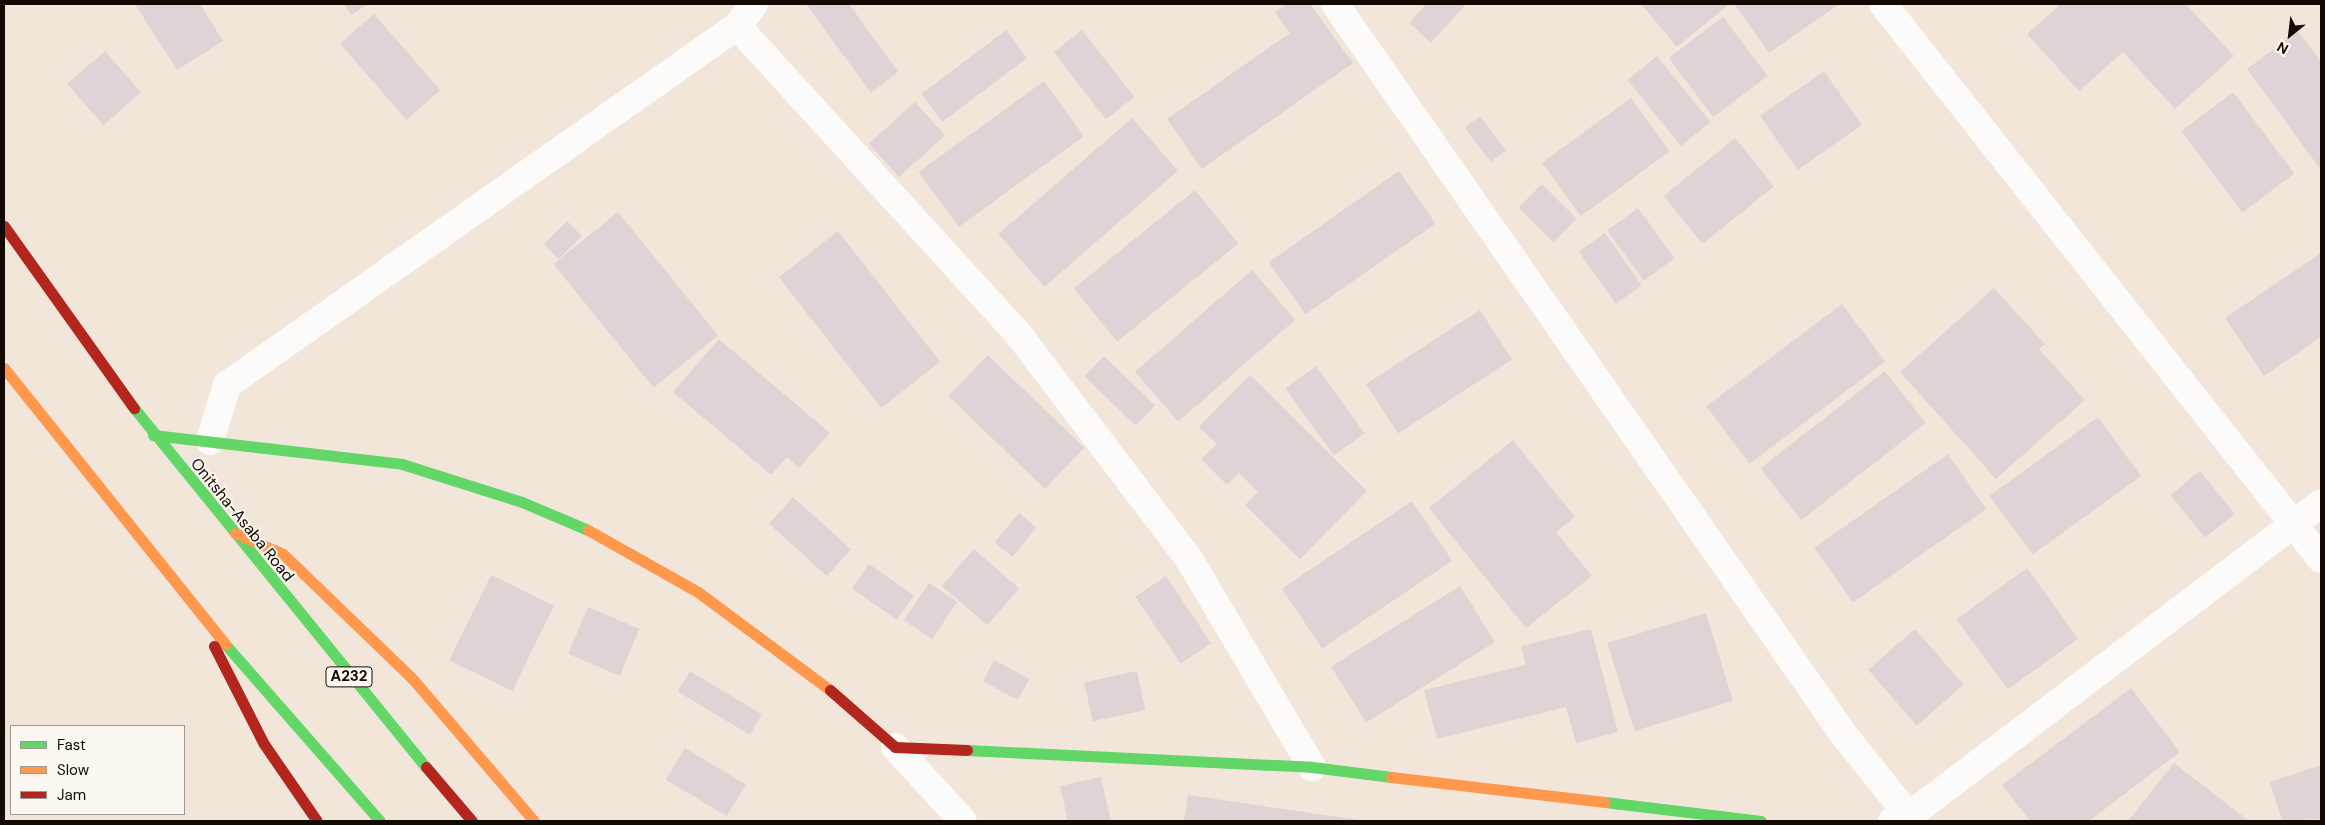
<!DOCTYPE html>
<html>
<head>
<meta charset="utf-8">
<style>
	body { margin:0 }
	#map { position:relative; width:2325px; height:825px; overflow:hidden; background:#f2e6db; font-family:"DM Sans",sans-serif }
	div>[style] { position:absolute }
	[style*='--x'] { left:calc(var(--x)*1px); top:calc(var(--y)*1px); width:calc(var(--w)*1px); rotate:calc(var(--a)*1deg) }
	.building>* { inset:0; background:#dfd4d5; transform-origin:0 0 }
	.street>* { height:28px; margin:-14px; padding:0 14px; transform-origin:14px; border-radius:14px; background:#fdfbfa }
	.fast>* { height:11px; margin:-5.5px; padding:0 5.5px; transform-origin:5.5px; border-radius:5.5px; background:#63d668 }
	.slow>* { height:11px; margin:-5.5px; padding:0 5.5px; transform-origin:5.5px; border-radius:5.5px; background:#ff974d }
	.jam>* { height:11px; margin:-5.5px; padding:0 5.5px; transform-origin:5.5px; border-radius:5.5px; background:#b3261e }
	span { translate:-50% -50%; white-space:nowrap; text-align:center; line-height:1.15; -webkit-text-stroke:4px #fcf7f1; paint-order:stroke }
	.shield-label span { padding:1px 4px; background:#fcf7f1; border:1px solid; border-radius:4px; -webkit-text-stroke-width:0 }
	.shield-label { font-size:15px; color:#120a03; font-weight:700 }
	.street-label { font-size:16px; color:#120a03 }
	.frame { position:absolute; inset:0; border:5px solid #120a03; pointer-events:none }
	.legend { position:absolute; left:10px; top:725px; width:175px; height:90px; box-sizing:border-box; background:#fcf7f1; border:1px solid #9e9892; margin:0; padding:6px 9px; list-style:none; font-size:15px; color:#120a03 }
	.legend li { display:flex; align-items:center; gap:10px; height:25px }
	.legend b { width:25px; border:1px solid #9e9892 }
	.north { position:absolute; left:2265px; top:10px; width:50px; height:50px; -webkit-text-stroke:4px #fcf7f1; paint-order:stroke; rotate:209deg; font-size:14px; font-weight:700; line-height:20px; text-align:center; color:#120a03 }
	.north::after { content:''; display:block; margin:auto; width:18px; height:22px; background:#120a03; clip-path:polygon(50% 0,100% 100%,50% 72%,0 100%) }
</style>
</head>
<body>
<div id="map">
	<div class="building">
		<div style="clip-path:polygon(135px 4px,200px 4px,223px 41px,177px 70px)"></div>
		<div style="clip-path:polygon(343px 4px,368px 4px,352px 15px)"></div>
		<div style="clip-path:polygon(806px 4px,849px 4px,898px 72px,871px 93px)"></div>
		<div style="clip-path:polygon(1287px 4px,1310px 4px,1353px 63px,1202px 169px,1167px 119px,1290px 33px,1275px 12px)"></div>
		<div style="clip-path:polygon(1426px 4px,1466px 4px,1431px 43px,1409px 23px)"></div>
		<div style="clip-path:polygon(1641px 4px,1726px 4px,1727px 6px,1677px 47px)"></div>
		<div style="clip-path:polygon(1734px 4px,1839px 4px,1769px 53px)"></div>
		<div style="clip-path:polygon(2061px 4px,2186px 4px,2234px 56px,2175px 109px,2123px 52px,2079px 91px,2027px 34px)"></div>
		<div style="left:374px;top:14px;width:101px;height:45px;rotate:49deg"></div>
		<div style="left:1723px;top:17px;width:74px;height:68px;rotate:53deg"></div>
		<div style="left:1006px;top:30px;width:35px;height:106px;rotate:53deg"></div>
		<div style="left:1082px;top:30px;width:85px;height:36px;rotate:52deg"></div>
		<div style="clip-path:polygon(2298px 31px,2321px 62px,2321px 170px,2247px 69px)"></div>
		<div style="left:105px;top:51px;width:55px;height:50px;rotate:49deg"></div>
		<div style="left:1657px;top:56px;width:85px;height:38px;rotate:51deg"></div>
		<div style="left:1824px;top:71px;width:66px;height:78px;rotate:55deg"></div>
		<div style="left:1044px;top:81px;width:68px;height:155px;rotate:54deg"></div>
		<div style="left:2233px;top:92px;width:102px;height:65px;rotate:53deg"></div>
		<div style="left:1631px;top:98px;width:66px;height:110px;rotate:54deg"></div>
		<div style="left:915px;top:102px;width:45px;height:62px;rotate:48deg"></div>
		<div style="left:1480px;top:116px;width:43px;height:19px;rotate:53deg"></div>
		<div style="left:1132px;top:118px;width:70px;height:177px;rotate:49deg"></div>
		<div style="left:1735px;top:138px;width:62px;height:92px;rotate:51deg"></div>
		<div style="left:1399px;top:171px;width:64px;height:159px;rotate:55deg"></div>
		<div style="left:1542px;top:184px;width:49px;height:33px;rotate:45deg"></div>
		<div style="left:1195px;top:190px;width:69px;height:156px;rotate:51deg"></div>
		<div style="left:1638px;top:208px;width:62px;height:38px;rotate:54deg"></div>
		<div style="left:618px;top:212px;width:159px;height:83px;rotate:51deg"></div>
		<div style="left:567px;top:221px;width:21px;height:33px;rotate:45deg"></div>
		<div style="left:838px;top:231px;width:166px;height:75px;rotate:52deg"></div>
		<div style="left:1605px;top:233px;width:64px;height:32px;rotate:55deg"></div>
		<div style="clip-path:polygon(2321px 253px,2321px 337px,2264px 376px,2225px 318px)"></div>
		<div style="left:1252px;top:270px;width:66px;height:155px;rotate:49deg"></div>
		<div style="clip-path:polygon(1994px 288px,2045px 344px,2039px 349px,2085px 400px,1996px 479px,1900px 372px)"></div>
		<div style="left:1842px;top:304px;width:72px;height:170px;rotate:53deg"></div>
		<div style="left:1480px;top:310px;width:59px;height:136px;rotate:57deg"></div>
		<div style="clip-path:polygon(719px 339px,830px 433px,799px 468px,787px 457px,771px 475px,673px 392px)"></div>
		<div style="left:988px;top:355px;width:134px;height:57px;rotate:44deg"></div>
		<div style="left:1104px;top:356px;width:71px;height:28px;rotate:44deg"></div>
		<div style="left:1316px;top:366px;width:83px;height:38px;rotate:54deg"></div>
		<div style="left:1885px;top:371px;width:66px;height:158px;rotate:52deg"></div>
		<div style="clip-path:polygon(1250px 375px,1367px 491px,1300px 559px,1245px 505px,1258px 492px,1239px 473px,1227px 485px,1201px 459px,1217px 444px,1199px 427px)"></div>
		<div style="left:2098px;top:417px;width:73px;height:134px;rotate:54deg"></div>
		<div style="clip-path:polygon(1513px 440px,1575px 517px,1556px 532px,1592px 576px,1526px 628px,1429px 508px)"></div>
		<div style="left:1948px;top:454px;width:67px;height:163px;rotate:55deg"></div>
		<div style="left:2200px;top:471px;width:55px;height:38px;rotate:51deg"></div>
		<div style="left:793px;top:497px;width:78px;height:36px;rotate:42deg"></div>
		<div style="left:1412px;top:501px;width:72px;height:157px;rotate:56deg"></div>
		<div style="left:1019px;top:513px;width:23px;height:38px;rotate:40deg"></div>
		<div style="left:974px;top:549px;width:60px;height:49px;rotate:41deg"></div>
		<div style="left:869px;top:564px;width:55px;height:30px;rotate:35deg"></div>
		<div style="left:2027px;top:568px;width:87px;height:87px;rotate:54deg"></div>
		<div style="left:491px;top:575px;width:70px;height:95px;rotate:26deg"></div>
		<div style="left:1166px;top:576px;width:81px;height:37px;rotate:56deg"></div>
		<div style="left:929px;top:583px;width:34px;height:45px;rotate:34deg"></div>
		<div style="left:1460px;top:586px;width:66px;height:152px;rotate:58deg"></div>
		<div style="left:588px;top:607px;width:56px;height:51px;rotate:23deg"></div>
		<div style="left:1706px;top:613px;width:92px;height:103px;rotate:73deg"></div>
		<div style="clip-path:polygon(1591px 629px,1618px 732px,1576px 743px,1566px 707px,1437px 739px,1424px 690px,1526px 665px,1521px 646px)"></div>
		<div style="left:1915px;top:629px;width:74px;height:62px;rotate:49deg"></div>
		<div style="left:994px;top:660px;width:40px;height:24px;rotate:28deg"></div>
		<div style="left:690px;top:671px;width:84px;height:24px;rotate:31deg"></div>
		<div style="left:1137px;top:671px;width:40px;height:54px;rotate:78deg"></div>
		<div style="clip-path:polygon(2131px 688px,2180px 752px,2089px 821px,2030px 821px,2002px 785px)"></div>
		<div style="left:685px;top:748px;width:71px;height:37px;rotate:31deg"></div>
		<div style="clip-path:polygon(2174px 763px,2249px 821px,2128px 821px)"></div>
		<div style="clip-path:polygon(2321px 765px,2321px 819px,2282px 821px,2270px 782px)"></div>
		<div style="clip-path:polygon(1101px 777px,1111px 821px,1068px 821px,1060px 786px)"></div>
		<div style="clip-path:polygon(1188px 795px,1359px 820px,1359px 821px,1184px 821px)"></div>
	</div>
	<div class="street">
		<div style="--x:1335;--y:4;--w:891;--a:55.15"></div>
		<div style="--x:1844;--y:735;--w:104;--a:51.3"></div>
		<div style="--x:1883;--y:4;--w:707;--a:51.72"></div>
		<div style="--x:737;--y:26;--w:418;--a:47.6"></div>
		<div style="--x:1019;--y:335;--w:281;--a:52.8"></div>
		<div style="--x:1189;--y:559;--w:242;--a:59.4"></div>
		<div style="--x:210;--y:441;--w:59;--a:-73.1"></div>
		<div style="--x:227;--y:385;--w:624;--a:-35.14"></div>
		<div style="--x:737;--y:26;--w:28;--a:-52"></div>
		<div style="--x:895;--y:747;--w:100;--a:47.4"></div>
		<div style="--x:1892;--y:821;--w:18;--a:-16"></div>
		<div style="--x:1909;--y:816;--w:517;--a:-37.22"></div>
	</div>
	<div class="fast">
		<div style="--x:134;--y:408;--w:463;--a:50.9"></div>
		<div style="--x:153;--y:435;--w:251;--a:6.6"></div>
		<div style="--x:402;--y:464;--w:126;--a:17.6"></div>
		<div style="--x:522;--y:502;--w:72;--a:23"></div>
		<div style="--x:225;--y:644;--w:235;--a:48.8"></div>
		<div style="--x:967;--y:750;--w:345;--a:2.8"></div>
		<div style="--x:1312;--y:767;--w:80;--a:7.2"></div>
		<div style="--x:1605;--y:802;--w:157;--a:6.9"></div>
	</div>
	<div class="slow">
		<div style="--x:4;--y:368;--w:354;--a:51.3"></div>
		<div style="--x:588;--y:530;--w:126;--a:29.4"></div>
		<div style="--x:698;--y:592;--w:164;--a:36.6"></div>
		<div style="--x:235;--y:533;--w:52;--a:23.6"></div>
		<div style="--x:283;--y:554;--w:178;--a:43.9"></div>
		<div style="--x:411;--y:677;--w:189;--a:49.5"></div>
		<div style="--x:1391;--y:777;--w:215;--a:6.7"></div>
	</div>
	<div class="jam">
		<div style="--x:4;--y:226;--w:224;--a:54.5"></div>
		<div style="--x:214;--y:646;--w:110;--a:63"></div>
		<div style="--x:264;--y:744;--w:93;--a:55.5"></div>
		<div style="--x:830;--y:690;--w:86;--a:41.2"></div>
		<div style="--x:895;--y:747;--w:72;--a:2.4"></div>
		<div style="--x:426;--y:767;--w:71;--a:49.6"></div>
	</div>
	<div class="shield-label">
		<span style="left:349px;top:677px">A232</span>
	</div>
	<div class="street-label">
		<span style="left:242px;top:520px;rotate:51deg">Onitsha-Asaba Road</span>
	</div>
	<div class="frame"></div>
	<ul class="legend">
	<li><b style="height:6px;background:#63d668"></b>Fast</li>
	<li><b style="height:6px;background:#ff974d"></b>Slow</li>
	<li><b style="height:6px;background:#b3261e"></b>Jam</li>
	</ul>
	<div class="north">N</div>
</div>
</body>
</html>
